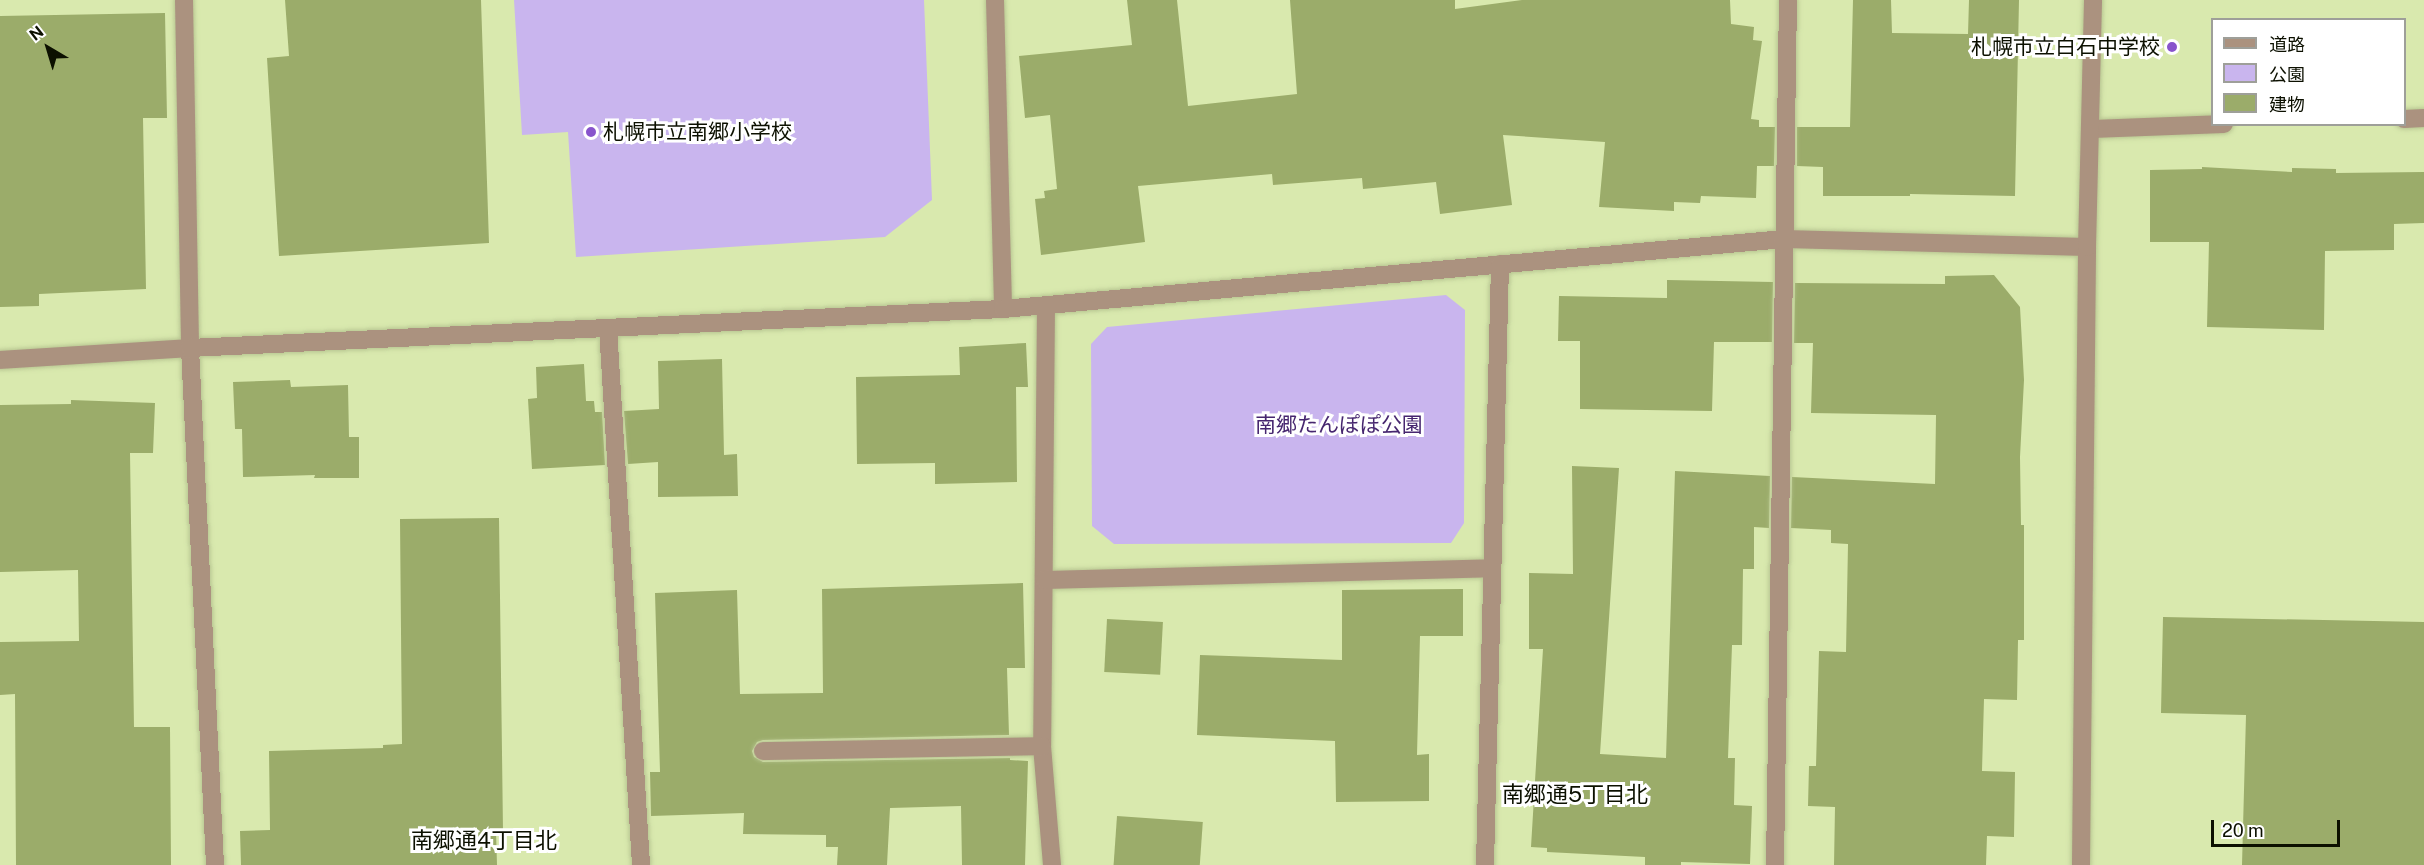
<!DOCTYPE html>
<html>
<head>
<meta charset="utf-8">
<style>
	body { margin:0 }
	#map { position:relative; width:2424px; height:865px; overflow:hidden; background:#d9e9ae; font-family:"Public Sans","Noto Sans JP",sans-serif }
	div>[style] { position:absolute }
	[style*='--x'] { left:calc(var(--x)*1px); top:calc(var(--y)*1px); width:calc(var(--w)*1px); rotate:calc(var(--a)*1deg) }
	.green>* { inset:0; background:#c9b5ee }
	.building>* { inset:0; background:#9bac6a; transform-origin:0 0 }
	.roads { filter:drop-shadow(0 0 2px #b8c692) drop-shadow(0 0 2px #b8c692) }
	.minor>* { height:18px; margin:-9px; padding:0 9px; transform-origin:9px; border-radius:9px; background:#ab927f }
	.dots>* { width:16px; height:16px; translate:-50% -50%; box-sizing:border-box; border:3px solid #fff; border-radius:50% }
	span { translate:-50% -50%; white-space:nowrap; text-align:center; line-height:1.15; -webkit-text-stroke:6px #fff; paint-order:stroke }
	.poi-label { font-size:21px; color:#0c1000 }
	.right { translate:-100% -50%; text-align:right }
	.left { translate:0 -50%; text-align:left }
	.park-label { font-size:21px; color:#46266f }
	.neighbourhood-label { font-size:22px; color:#0c1000 }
	.legend { position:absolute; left:2211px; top:18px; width:195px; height:108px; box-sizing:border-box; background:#fff; border:2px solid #9e9f99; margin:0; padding:8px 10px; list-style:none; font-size:18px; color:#0c1000 }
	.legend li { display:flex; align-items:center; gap:12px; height:30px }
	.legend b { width:30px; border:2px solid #9e9f99 }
	.north { position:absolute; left:18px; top:18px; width:60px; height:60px; -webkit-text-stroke:4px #fff; paint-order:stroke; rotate:322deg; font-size:16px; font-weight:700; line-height:24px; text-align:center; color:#0c1000 }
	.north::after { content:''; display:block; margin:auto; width:21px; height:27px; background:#0c1000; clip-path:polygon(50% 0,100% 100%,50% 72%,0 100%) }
	.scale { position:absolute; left:2211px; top:820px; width:129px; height:27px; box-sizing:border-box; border:3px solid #0c1000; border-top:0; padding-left:8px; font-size:18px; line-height:21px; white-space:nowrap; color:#0c1000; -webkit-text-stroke:4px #fff; paint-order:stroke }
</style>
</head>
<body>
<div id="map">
	<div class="green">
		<div style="clip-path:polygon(514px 0,924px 0,932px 200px,885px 237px,576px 257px,568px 132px,522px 135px)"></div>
		<div style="clip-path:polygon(1446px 295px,1465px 310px,1464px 523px,1451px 543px,1114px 544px,1092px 526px,1091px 344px,1107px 327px)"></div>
	</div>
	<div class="building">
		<div style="clip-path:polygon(285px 0,481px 0,489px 243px,279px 256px,267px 58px,289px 56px)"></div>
		<div style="clip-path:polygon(1127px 0,1177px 0,1188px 106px,1297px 94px,1290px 0,1455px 0,1455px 9px,1522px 0,1730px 0,1731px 24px,1754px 27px,1753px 40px,1762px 41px,1751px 119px,1759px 120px,1759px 127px,1775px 127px,1774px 166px,1757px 166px,1756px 198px,1701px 196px,1700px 203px,1674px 202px,1674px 211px,1599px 207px,1605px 142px,1503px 135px,1512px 205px,1440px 214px,1436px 182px,1363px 189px,1362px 178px,1273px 185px,1272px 174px,1138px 186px,1145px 242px,1041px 255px,1035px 199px,1045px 198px,1044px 191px,1057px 189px,1050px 115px,1025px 118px,1019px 56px,1132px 45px)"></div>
		<div style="clip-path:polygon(1853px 0,1891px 0,1892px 33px,1968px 34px,1969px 0,2019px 0,2015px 196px,1910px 194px,1910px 196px,1823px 196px,1823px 167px,1797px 166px,1797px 127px,1850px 127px)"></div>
		<div style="clip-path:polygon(165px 13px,167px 118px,143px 118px,146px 289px,39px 294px,39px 306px,0 307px,0 16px)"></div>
		<div style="clip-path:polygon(2202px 167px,2292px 172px,2292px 168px,2336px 169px,2336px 173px,2424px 172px,2424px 223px,2394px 224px,2394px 250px,2325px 251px,2324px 330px,2207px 327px,2209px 242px,2150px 242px,2150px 170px,2202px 169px)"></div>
		<div style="clip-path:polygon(1994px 275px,2020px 307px,2024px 380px,2020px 457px,2021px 525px,2024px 525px,2024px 640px,2018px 640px,2017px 700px,1984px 699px,1982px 771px,2015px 772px,2014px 837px,1987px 836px,1986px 865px,1834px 865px,1835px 807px,1808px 806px,1809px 766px,1816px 766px,1819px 651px,1846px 652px,1848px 544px,1831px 543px,1831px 530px,1791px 528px,1792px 477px,1935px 484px,1936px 415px,1811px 413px,1813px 343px,1794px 343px,1795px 283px,1945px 284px,1945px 276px)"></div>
		<div style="clip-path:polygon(1667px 280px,1773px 282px,1772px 342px,1714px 342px,1712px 411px,1580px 409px,1580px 341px,1558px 341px,1559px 296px,1667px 298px)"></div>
		<div style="clip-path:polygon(1026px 343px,1028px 387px,1016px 387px,1017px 482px,935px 484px,935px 463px,857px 464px,856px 377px,960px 375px,959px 347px)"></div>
		<div style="clip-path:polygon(722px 359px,724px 455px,737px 454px,738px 496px,658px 497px,658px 462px,628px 464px,624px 411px,659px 409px,658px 361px)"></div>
		<div style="clip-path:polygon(584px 364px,586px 401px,594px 401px,595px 412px,602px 412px,605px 465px,532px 469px,528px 399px,537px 398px,536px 367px)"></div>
		<div style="clip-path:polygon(290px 380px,291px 387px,348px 385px,349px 437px,359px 437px,359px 478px,314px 478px,315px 475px,243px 477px,242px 429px,235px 429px,233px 382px)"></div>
		<div style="clip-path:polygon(71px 400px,155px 403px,153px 453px,130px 453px,134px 727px,170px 727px,171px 865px,16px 865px,15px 694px,0 695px,0 642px,79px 641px,78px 570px,0 572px,0 405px,71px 404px)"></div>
		<div style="clip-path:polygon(1572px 466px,1619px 468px,1600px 754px,1666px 758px,1675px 471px,1770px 476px,1769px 528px,1754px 527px,1754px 569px,1743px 569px,1742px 645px,1732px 645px,1728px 758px,1735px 758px,1734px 805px,1752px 806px,1750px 864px,1681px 862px,1681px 865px,1645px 865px,1645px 857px,1547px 852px,1547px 848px,1531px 847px,1543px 649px,1529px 649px,1529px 573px,1573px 574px)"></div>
		<div style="clip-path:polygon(499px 518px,503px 831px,496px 831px,497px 865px,241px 865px,240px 831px,270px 830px,269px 751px,383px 748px,383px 745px,402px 744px,400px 519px)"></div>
		<div style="clip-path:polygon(1023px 583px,1025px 668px,1007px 668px,1009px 735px,763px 740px,757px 742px,752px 751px,754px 757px,763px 762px,1010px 758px,1010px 760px,1028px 761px,1025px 865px,962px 865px,961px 806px,890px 808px,887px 865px,837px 865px,838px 847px,826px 847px,826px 835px,743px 834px,744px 813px,651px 816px,650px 772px,660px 772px,655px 593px,737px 590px,740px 694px,823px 693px,822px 589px)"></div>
		<div style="clip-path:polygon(1463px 589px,1463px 636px,1420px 636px,1417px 755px,1429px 754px,1429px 801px,1336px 802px,1335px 741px,1197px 735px,1200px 655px,1342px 660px,1342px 590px)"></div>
		<div style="clip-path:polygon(2163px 617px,2424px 622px,2424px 865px,2242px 865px,2246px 715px,2161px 713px)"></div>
		<div style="left:1107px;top:619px;width:56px;height:53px;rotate:3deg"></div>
		<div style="left:1117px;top:816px;width:86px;height:49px;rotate:4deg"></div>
	</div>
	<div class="roads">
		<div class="minor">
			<div style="--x:184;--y:0;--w:348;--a:89"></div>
			<div style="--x:190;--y:348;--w:518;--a:87.23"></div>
			<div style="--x:995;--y:0;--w:309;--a:88.5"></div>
			<div style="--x:2404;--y:119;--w:20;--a:-3"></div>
			<div style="--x:2092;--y:129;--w:132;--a:-2.2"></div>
			<div style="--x:1046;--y:305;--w:441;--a:90.5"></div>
			<div style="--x:1042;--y:746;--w:119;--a:85.2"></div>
			<div style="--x:608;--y:328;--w:538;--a:86.48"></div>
			<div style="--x:0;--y:360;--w:190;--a:-3.6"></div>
			<div style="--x:190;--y:348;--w:814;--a:-2.75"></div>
			<div style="--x:1003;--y:309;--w:784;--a:-5.12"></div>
			<div style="--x:1784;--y:239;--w:303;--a:1.5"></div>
			<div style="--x:1045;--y:580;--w:447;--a:-1.5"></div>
			<div style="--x:763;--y:751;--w:279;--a:-1"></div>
			<div style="--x:1485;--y:865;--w:601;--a:-88.57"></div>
			<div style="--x:1775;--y:865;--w:865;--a:-89.14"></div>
			<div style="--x:2081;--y:865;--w:618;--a:-89.44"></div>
			<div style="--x:2087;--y:247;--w:247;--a:-88.6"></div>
		</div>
	</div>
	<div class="dots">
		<div style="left:2172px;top:47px;background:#8854cc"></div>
		<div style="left:591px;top:132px;background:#8854cc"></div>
	</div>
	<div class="poi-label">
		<span class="right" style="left:2160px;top:47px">札幌市立白石中学校</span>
		<span class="left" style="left:603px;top:132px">札幌市立南郷小学校</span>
	</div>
	<div class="park-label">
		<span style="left:1339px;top:425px">南郷たんぽぽ公園</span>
	</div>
	<div class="neighbourhood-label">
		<span style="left:1575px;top:795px">南郷通5丁目北</span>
		<span style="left:484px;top:841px">南郷通4丁目北</span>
	</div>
	<ul class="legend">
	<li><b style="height:8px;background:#ab927f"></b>道路</li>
	<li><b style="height:16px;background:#c9b5ee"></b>公園</li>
	<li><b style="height:16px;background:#9bac6a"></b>建物</li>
	</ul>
	<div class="north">N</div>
	<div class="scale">20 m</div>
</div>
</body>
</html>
